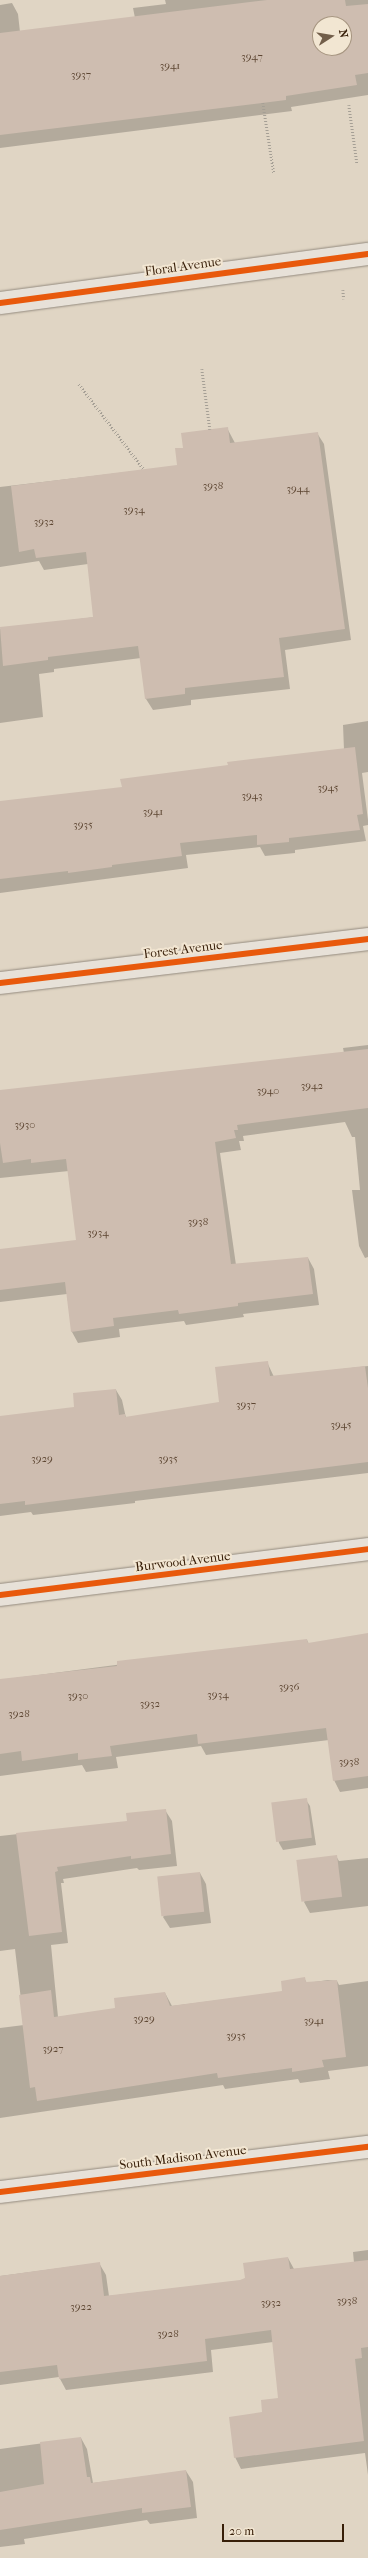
<!DOCTYPE html>
<html>
<head>
<meta charset="utf-8">
<style>
	body { margin:0 }
	#map { position:relative; width:368px; height:2558px; overflow:hidden; background:#e0d5c4; font-family:"IM FELL French Canon",serif }
	div>[style] { position:absolute }
	[style*='--x'] { left:calc(var(--x)*1px); top:calc(var(--y)*1px); width:calc(var(--w)*1px); rotate:calc(var(--a)*1deg) }
	.shadow>* { inset:0; background:#0003 }
	.building>* { inset:0; background:#cebdb0; transform-origin:0 0 }
	.path>* { height:2.5px; margin-top:-1.25px; transform-origin:0; background:repeating-linear-gradient(90deg,#a59f95 0 1px,transparent 0 3px) }
	.roads { filter:drop-shadow(0 0 1px #938a7e) drop-shadow(0 0 1px #938a7e) }
	.street>* { height:22px; margin:-11px; padding:0 11px; transform-origin:11px; border-radius:11px; background:#e7e1d8 }
	.cycleway>* { height:6px; margin:-3px; padding:0 3px; transform-origin:3px; border-radius:3px; background:#e8590c }
	span { translate:-50% -50%; white-space:nowrap; text-align:center; line-height:1.15; -webkit-text-stroke:4px #f2e6d2; paint-order:stroke }
	.number-label { font-size:11px; color:#5d4632 }
	.number-label span { -webkit-text-stroke-width:0 }
	.street-label { font-size:13px; color:#371e08 }
	.north { position:absolute; left:312px; top:16px; width:40px; height:40px; box-sizing:border-box; background:#f2e6d2; border:1px solid #a79681; border-radius:50%; rotate:78deg; font-size:11px; font-weight:700; line-height:16px; text-align:center; color:#371e08 }
	.north::after { content:''; display:block; margin:auto; width:14px; height:18px; background:#725e4a; clip-path:polygon(50% 0,100% 100%,50% 72%,0 100%) }
	.scale { position:absolute; left:222px; top:2524px; width:122px; height:18px; box-sizing:border-box; border:2px solid #371e08; border-top:0; padding-left:5px; font-size:12px; line-height:14px; white-space:nowrap; color:#371e08; -webkit-text-stroke:3px #f2e6d2; paint-order:stroke }
</style>
</head>
<body>
<div id="map">
	<div class="shadow">
		<div style="clip-path:polygon(evenodd,165px 0,368px 0,368px 95px,291px 107px,292px 111px,0 148px,0 5px,12px 3px,18px 14px,20px 32px,135px 18px,133px 8px,166px 4px,165px 0,320px 24px,344px 24px,344px 48px,320px 48px,320px 24px)"></div>
		<div style="clip-path:polygon(227px 428px,235px 443px,317px 433px,324px 444px,351px 640px,285px 650px,290px 689px,191px 700px,191px 705px,153px 710px,146px 699px,141px 658px,54px 669px,54px 672px,39px 674px,43px 717px,0 723px,0 629px,95px 617px,88px 564px,44px 570px,39px 561px,0 567px,0 487px,178px 466px,184px 448px)"></div>
		<div style="clip-path:polygon(368px 721px,368px 772px,362px 773px,368px 820px,368px 825px,363px 826px,366px 841px,295px 850px,295px 853px,265px 856px,260px 847px,186px 855px,188px 868px,0 893px,0 802px,123px 788px,344px 750px,343px 725px)"></div>
		<div style="clip-path:polygon(368px 1045px,368px 1257px,365px 1258px,359px 1246px,352px 1190px,360px 1190px,355px 1137px,352px 1137px,345px 1122px,243px 1136px,244px 1141px,239px 1141px,241px 1150px,220px 1153px,236px 1265px,308px 1258px,314px 1269px,319px 1305px,243px 1314px,244px 1317px,186px 1325px,184px 1321px,119px 1329px,120px 1337px,78px 1343px,72px 1332px,67px 1294px,0 1302px,0 1250px,77px 1241px,69px 1171px,0 1178px,0 1092px,344px 1053px,343px 1048px)"></div>
		<div style="clip-path:polygon(267px 1362px,274px 1377px,368px 1366px,368px 1473px,135px 1501px,135px 1503px,33px 1515px,31px 1512px,0 1516px,0 1432px,76px 1408px,116px 1390px,122px 1400px,126px 1418px,220px 1403px)"></div>
		<div style="clip-path:polygon(368px 1634px,368px 1788px,340px 1792px,334px 1780px,329px 1740px,206px 1755px,201px 1746px,116px 1757px,118px 1768px,86px 1772px,82px 1765px,0 1776px,0 1680px,307px 1640px,309px 1644px)"></div>
		<div style="clip-path:polygon(306px 1800px,310px 1806px,316px 1845px,283px 1850px,279px 1843px,272px 1805px)"></div>
		<div style="clip-path:polygon(165px 1810px,172px 1821px,177px 1866px,139px 1870px,137px 1868px,63px 1879px,64px 1883px,61px 1883px,68px 1943px,51px 1945px,58px 2017px,116px 2009px,165px 1993px,172px 2006px,283px 1992px,304px 1978px,307px 1983px,328px 1980px,337px 1981px,339px 1985px,368px 1981px,368px 2066px,328px 2071px,330px 2079px,300px 2083px,298px 2079px,225px 2089px,223px 2085px,0 2118px,0 2028px,24px 2025px,15px 1949px,0 1951px,0 1836px,128px 1822px)"></div>
		<div style="clip-path:polygon(336px 1856px,339px 1861px,368px 1858px,368px 1906px,310px 1913px,304px 1902px)"></div>
		<div style="clip-path:polygon(200px 1873px,206px 1884px,211px 1923px,170px 1928px,163px 1917px)"></div>
		<div style="clip-path:polygon(368px 2250px,368px 2475px,365px 2453px,241px 2469px,235px 2457px,263px 2413px,279px 2399px,273px 2342px,211px 2350px,213px 2372px,66px 2390px,59px 2377px,0 2385px,0 2276px,99px 2263px,106px 2275px,109px 2296px,240px 2281px,288px 2258px,294px 2269px,354px 2263px,353px 2252px)"></div>
		<div style="clip-path:polygon(81px 2438px,87px 2449px,93px 2483px,186px 2471px,193px 2482px,197px 2518px,150px 2524px,147px 2520px,24px 2539px,25px 2544px,0 2547px,0 2449px)"></div>
	</div>
	<div class="building">
		<div style="clip-path:polygon(evenodd,267px 0,345px 0,346px 6px,368px 4px,368px 73px,355px 75px,357px 85px,286px 96px,286px 100px,0 135px,0 33px,267px 0,320px 24px,344px 24px,344px 48px,320px 48px,320px 24px)"></div>
		<div style="clip-path:polygon(228px 427px,230px 443px,318px 432px,345px 629px,279px 638px,284px 677px,185px 688px,185px 694px,145px 699px,138px 646px,48px 657px,48px 660px,3px 666px,0 627px,93px 617px,86px 552px,36px 558px,34px 549px,19px 552px,11px 486px,177px 465px,175px 448px,183px 448px,181px 433px)"></div>
		<div style="clip-path:polygon(355px 747px,363px 814px,357px 815px,360px 830px,289px 838px,289px 842px,257px 845px,257px 835px,180px 843px,182px 856px,112px 865px,112px 867px,68px 873px,68px 871px,0 879px,0 801px,122px 787px,120px 779px,228px 765px,227px 762px)"></div>
		<div style="clip-path:polygon(368px 1049px,368px 1108px,237px 1125px,238px 1130px,234px 1130px,236px 1138px,215px 1142px,231px 1264px,308px 1257px,313px 1294px,238px 1303px,238px 1306px,179px 1314px,178px 1310px,113px 1318px,114px 1326px,71px 1332px,65px 1282px,0 1290px,0 1249px,76px 1240px,66px 1159px,31px 1163px,31px 1159px,3px 1163px,0 1143px,0 1090px)"></div>
		<div style="clip-path:polygon(268px 1361px,270px 1376px,365px 1366px,368px 1388px,368px 1462px,25px 1505px,25px 1501px,0 1504px,0 1416px,74px 1407px,73px 1393px,116px 1389px,119px 1415px,125px 1414px,125px 1417px,219px 1402px,215px 1367px)"></div>
		<div style="clip-path:polygon(368px 1633px,368px 1776px,333px 1781px,326px 1728px,198px 1744px,197px 1734px,110px 1746px,112px 1756px,78px 1760px,78px 1753px,22px 1761px,21px 1751px,0 1754px,0 1679px,117px 1666px,117px 1661px,307px 1639px,308px 1643px)"></div>
		<div style="left:307px;top:1798px;width:40px;height:36px;rotate:83deg"></div>
		<div style="clip-path:polygon(166px 1809px,171px 1854px,131px 1859px,131px 1856px,57px 1867px,58px 1871px,55px 1872px,62px 1932px,29px 1936px,16px 1833px,127px 1821px,126px 1813px)"></div>
		<div style="left:337px;top:1855px;width:42px;height:41px;rotate:83deg"></div>
		<div style="left:200px;top:1872px;width:40px;height:43px;rotate:84deg"></div>
		<div style="clip-path:polygon(305px 1977px,306px 1982px,337px 1980px,346px 2057px,322px 2060px,324px 2067px,292px 2072px,292px 2068px,218px 2078px,217px 2073px,37px 2101px,35px 2087px,30px 2088px,19px 1995px,51px 1990px,54px 2017px,115px 2008px,114px 1998px,165px 1992px,170px 2006px,282px 1991px,281px 1981px)"></div>
		<div style="clip-path:polygon(288px 2257px,290px 2269px,368px 2260px,368px 2347px,361px 2348px,362px 2358px,355px 2359px,364px 2441px,234px 2458px,229px 2417px,262px 2412px,261px 2400px,278px 2398px,271px 2330px,205px 2339px,207px 2361px,59px 2379px,57px 2365px,0 2372px,0 2276px,100px 2262px,104px 2296px,240px 2280px,245px 2278px,243px 2263px)"></div>
		<div style="clip-path:polygon(81px 2437px,87px 2477px,90px 2477px,91px 2483px,186px 2470px,191px 2507px,142px 2513px,142px 2508px,0 2530px,0 2492px,44px 2484px,40px 2442px)"></div>
	</div>
	<div class="path">
		<div style="--x:263;--y:103;--w:71;--a:81.1"></div>
		<div style="--x:349;--y:105;--w:59;--a:82.1"></div>
		<div style="--x:343;--y:290;--w:9;--a:84"></div>
		<div style="--x:202;--y:369;--w:61;--a:82.4"></div>
		<div style="--x:79;--y:384;--w:106;--a:52.7"></div>
	</div>
	<div class="roads">
		<div class="street">
			<div style="--x:0;--y:303;--w:371;--a:-7.6"></div>
			<div style="--x:0;--y:983;--w:371;--a:-6.8"></div>
			<div style="--x:0;--y:1595;--w:371;--a:-7.1"></div>
			<div style="--x:0;--y:2192;--w:371;--a:-7"></div>
		</div>
	</div>
	<div class="cycleway">
		<div style="--x:0;--y:303;--w:371;--a:-7.6"></div>
		<div style="--x:0;--y:983;--w:371;--a:-6.8"></div>
		<div style="--x:0;--y:1595;--w:371;--a:-7.1"></div>
		<div style="--x:0;--y:2192;--w:371;--a:-7"></div>
	</div>
	<div class="number-label">
		<span style="left:252px;top:57px">3947</span>
		<span style="left:170px;top:66px">3941</span>
		<span style="left:81px;top:75px">3937</span>
		<span style="left:213px;top:486px">3938</span>
		<span style="left:298px;top:489px">3944</span>
		<span style="left:134px;top:510px">3934</span>
		<span style="left:44px;top:522px">3932</span>
		<span style="left:328px;top:788px">3945</span>
		<span style="left:252px;top:796px">3943</span>
		<span style="left:153px;top:812px">3941</span>
		<span style="left:83px;top:825px">3935</span>
		<span style="left:312px;top:1086px">3942</span>
		<span style="left:268px;top:1091px">3940</span>
		<span style="left:25px;top:1125px">3930</span>
		<span style="left:198px;top:1222px">3938</span>
		<span style="left:98px;top:1233px">3934</span>
		<span style="left:246px;top:1405px">3937</span>
		<span style="left:341px;top:1425px">3945</span>
		<span style="left:42px;top:1459px">3929</span>
		<span style="left:168px;top:1459px">3935</span>
		<span style="left:289px;top:1687px">3936</span>
		<span style="left:218px;top:1695px">3934</span>
		<span style="left:78px;top:1696px">3930</span>
		<span style="left:150px;top:1704px">3932</span>
		<span style="left:19px;top:1714px">3928</span>
		<span style="left:349px;top:1762px">3938</span>
		<span style="left:144px;top:2019px">3929</span>
		<span style="left:314px;top:2021px">3941</span>
		<span style="left:236px;top:2036px">3935</span>
		<span style="left:53px;top:2049px">3927</span>
		<span style="left:347px;top:2301px">3938</span>
		<span style="left:271px;top:2303px">3932</span>
		<span style="left:81px;top:2307px">3922</span>
		<span style="left:168px;top:2334px">3928</span>
	</div>
	<div class="street-label">
		<span style="left:183px;top:267px;rotate:-8deg">Floral Avenue</span>
		<span style="left:183px;top:950px;rotate:-7deg">Forest Avenue</span>
		<span style="left:183px;top:1562px;rotate:-7deg">Burwood Avenue</span>
		<span style="left:183px;top:2158px;rotate:-7deg">South Madison Avenue</span>
	</div>
	<div class="north">N</div>
	<div class="scale">20 m</div>
</div>
</body>
</html>
